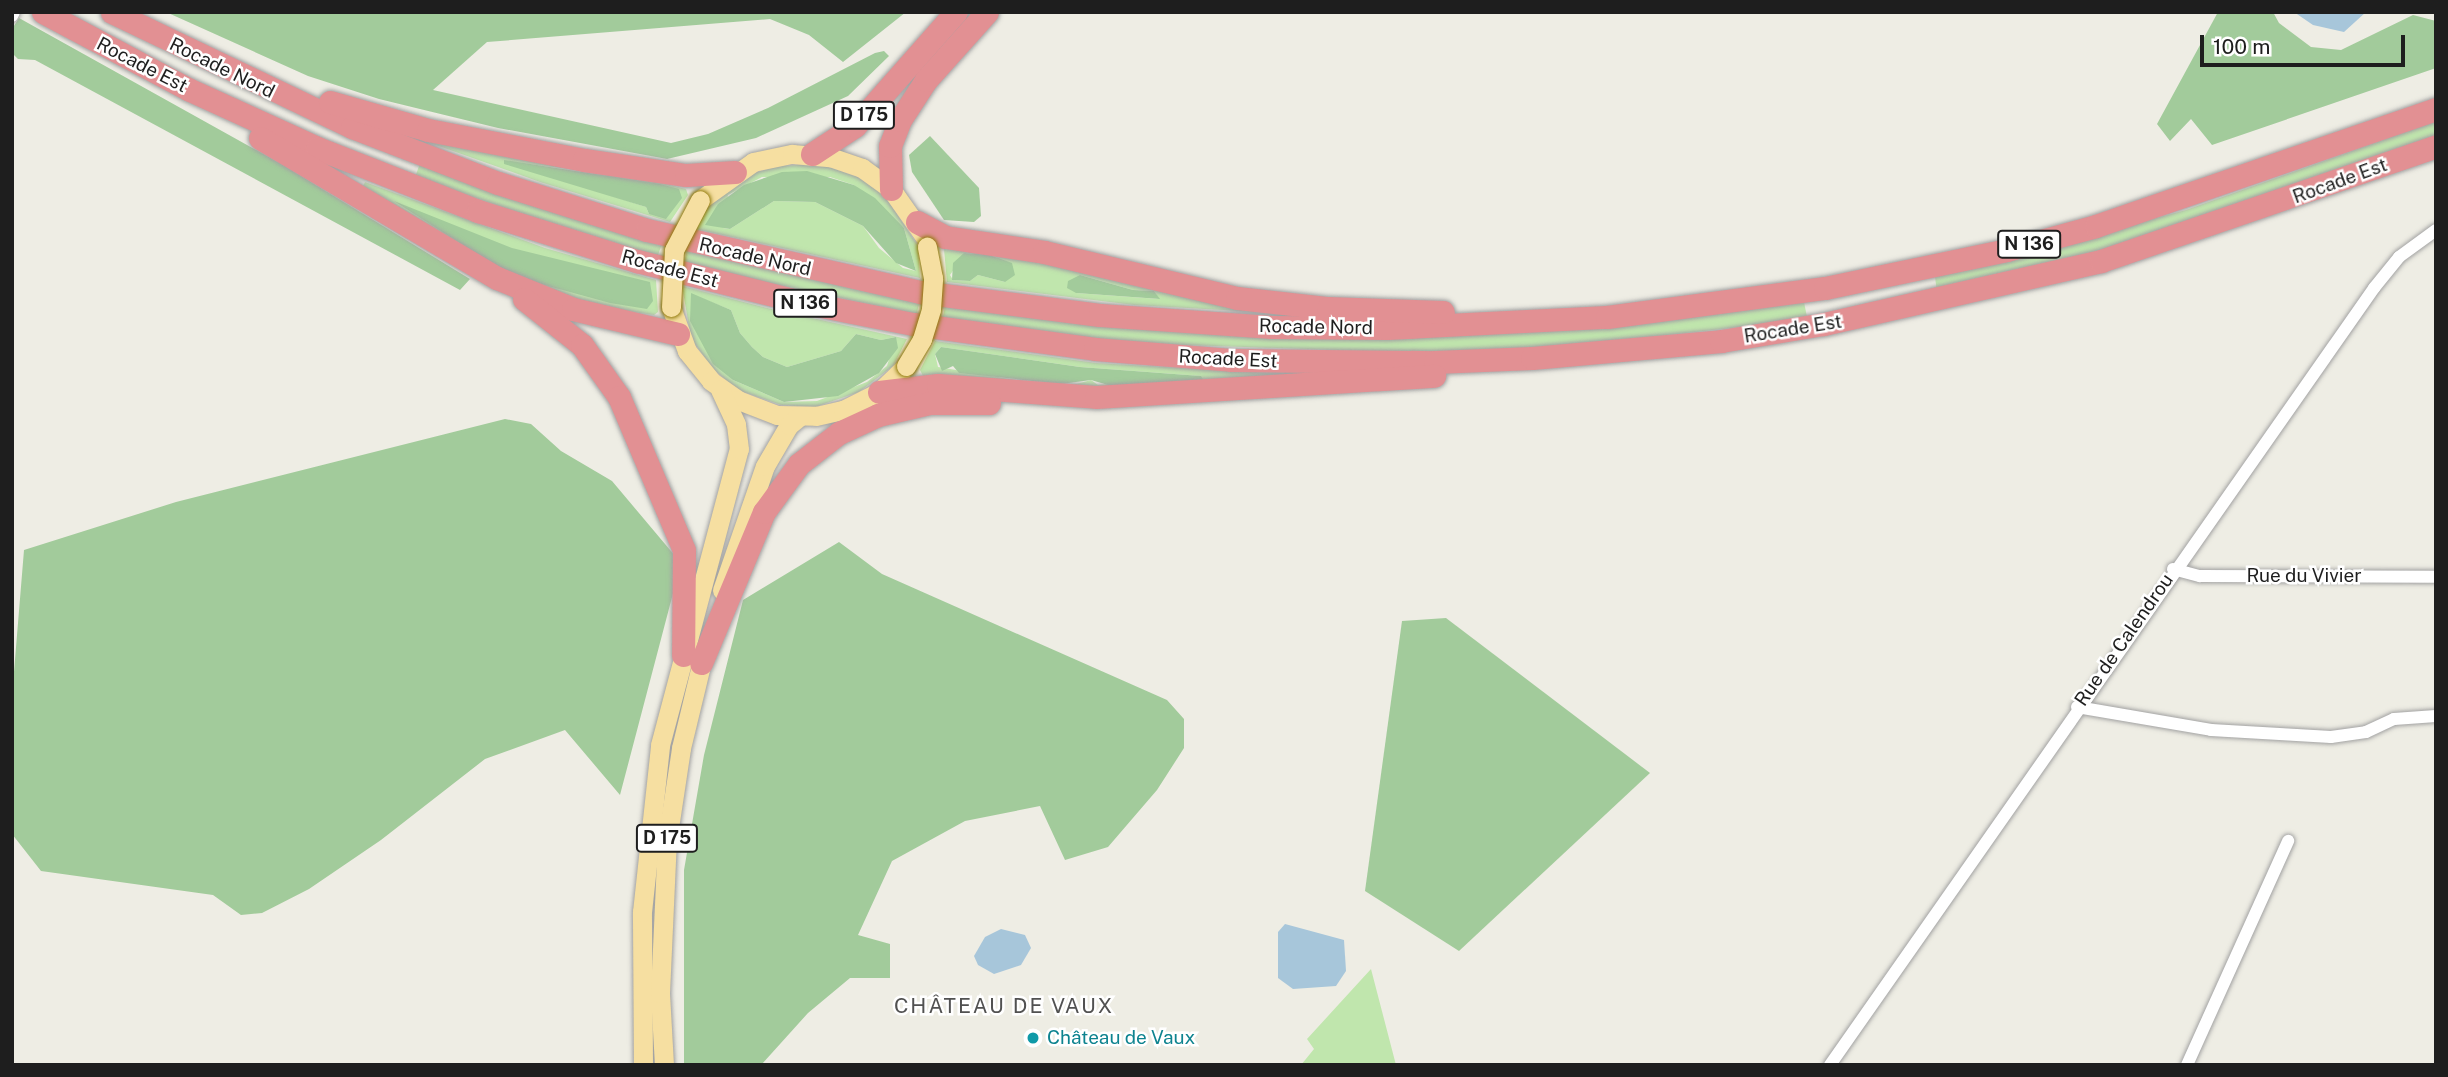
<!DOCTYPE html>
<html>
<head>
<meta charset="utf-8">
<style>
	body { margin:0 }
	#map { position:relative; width:2448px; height:1077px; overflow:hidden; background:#eeede4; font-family:"Public Sans",sans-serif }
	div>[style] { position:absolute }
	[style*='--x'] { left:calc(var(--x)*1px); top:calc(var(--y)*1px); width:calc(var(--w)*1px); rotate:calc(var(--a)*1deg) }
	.grass>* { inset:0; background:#c0e6ad; transform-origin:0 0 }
	.forest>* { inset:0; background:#a2cb9b }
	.water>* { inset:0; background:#a7c6da }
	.roads { filter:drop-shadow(0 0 2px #a2a2a2) drop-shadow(0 0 2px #a2a2a2) }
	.street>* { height:12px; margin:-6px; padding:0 6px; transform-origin:6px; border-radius:6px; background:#fff }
	.primary>* { height:19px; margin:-9.5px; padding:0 9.5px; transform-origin:9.5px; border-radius:9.5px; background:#f6dfa1 }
	.highway>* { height:23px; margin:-11.5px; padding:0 11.5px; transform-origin:11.5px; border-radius:11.5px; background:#e29093 }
	.bridges { filter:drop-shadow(0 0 2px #8f7808) drop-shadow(0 0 2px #8f7808) }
	.primary-bridge>* { height:19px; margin:-9.5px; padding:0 9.5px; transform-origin:9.5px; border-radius:9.5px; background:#f6dfa1 }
	.dots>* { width:19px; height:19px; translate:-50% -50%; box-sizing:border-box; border:4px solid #fff; border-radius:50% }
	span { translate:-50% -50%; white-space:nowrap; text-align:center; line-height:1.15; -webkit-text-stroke:5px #fff; paint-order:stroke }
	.shield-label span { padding:2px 5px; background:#fff; border:2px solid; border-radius:5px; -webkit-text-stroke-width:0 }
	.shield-label { font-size:18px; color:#1e1e1e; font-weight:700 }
	.street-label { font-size:19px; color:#1e1e1e }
	.culture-label { font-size:19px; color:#0d838f }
	.left { translate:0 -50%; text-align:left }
	.neighbourhood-label { font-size:21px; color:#515151; letter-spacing:2px }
	.frame { position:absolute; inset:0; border:14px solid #1e1e1e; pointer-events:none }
	.scale { position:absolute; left:2200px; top:35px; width:205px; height:32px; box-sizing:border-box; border:4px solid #1e1e1e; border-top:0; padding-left:9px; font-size:21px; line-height:24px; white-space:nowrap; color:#1e1e1e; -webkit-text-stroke:5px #fff; paint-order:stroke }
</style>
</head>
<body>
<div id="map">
	<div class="grass">
		<div style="clip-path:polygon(2436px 121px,2436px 136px,2111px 248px,1937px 292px,1935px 277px,2186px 210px)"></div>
		<div style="clip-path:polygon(evenodd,391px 129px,653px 181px,686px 189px,688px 195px,670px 222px,540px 182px,391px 129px,504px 161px,585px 171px,641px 184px,660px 184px,649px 214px,646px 207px,504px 161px)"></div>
		<div style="left:420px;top:163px;width:255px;height:15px;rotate:19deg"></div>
		<div style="clip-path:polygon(evenodd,821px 164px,860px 178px,885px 196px,918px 246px,920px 278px,695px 229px,710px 203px,751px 174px,777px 166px,821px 164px,762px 177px,830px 177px,854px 185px,904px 228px,916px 271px,903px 268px,879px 248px,863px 226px,815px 202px,774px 201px,730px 229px,723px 228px,728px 195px,762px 177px)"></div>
		<div style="clip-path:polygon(365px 182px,545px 248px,656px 280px,658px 312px,654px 315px,613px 309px,533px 287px,362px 188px)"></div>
		<div style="clip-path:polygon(evenodd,944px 249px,1014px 256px,1275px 313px,1134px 305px,947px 282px,944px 249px,965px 253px,995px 256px,1003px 262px,1005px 282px,978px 275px,970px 281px,953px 280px,950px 275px,965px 253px,944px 249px,1080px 275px,1133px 290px,1154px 291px,1159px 299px,1076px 293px,1080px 275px)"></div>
		<div style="left:687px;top:250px;width:238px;height:15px;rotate:12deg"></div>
		<div style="clip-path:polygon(evenodd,682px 286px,767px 308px,907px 339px,893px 366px,859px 392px,815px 407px,781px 405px,738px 390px,712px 368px,691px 338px,682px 286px,691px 294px,731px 310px,740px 333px,752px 347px,763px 357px,787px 367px,841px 351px,856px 334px,881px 340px,896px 337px,887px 366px,867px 382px,817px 401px,784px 402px,733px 380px,691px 294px)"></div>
		<div style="clip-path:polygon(1804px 302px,1807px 317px,1740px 327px,1569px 346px,1422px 353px,1126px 343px,943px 318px,945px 305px,1422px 337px,1602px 327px)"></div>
		<div style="clip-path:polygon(evenodd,935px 341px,1096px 363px,1320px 376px,1127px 390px,924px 378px,920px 370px,935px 341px,941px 347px,1080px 367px,1201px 376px,1098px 385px,1091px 380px,1073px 385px,1027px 382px,938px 367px,935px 354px,941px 347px)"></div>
		<div style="clip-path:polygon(1371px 969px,1396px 1065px,1301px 1065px,1314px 1049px,1307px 1039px)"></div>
	</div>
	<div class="forest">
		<div style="clip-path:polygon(166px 12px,906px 12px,843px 62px,809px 35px,770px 19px,487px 42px,433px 90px,671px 143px,708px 134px,768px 108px,875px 53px,884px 51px,889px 56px,848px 96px,756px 138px,667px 159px,498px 128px,379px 99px,308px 76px)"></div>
		<div style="clip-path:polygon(2218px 12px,2273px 12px,2279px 23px,2311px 47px,2341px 50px,2413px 15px,2436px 21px,2436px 68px,2212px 145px,2191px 119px,2170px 141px,2157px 124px)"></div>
		<div style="clip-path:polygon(19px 18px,283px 165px,470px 279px,460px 290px,35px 60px,18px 59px,12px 53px,12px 29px)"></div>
		<div style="clip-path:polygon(930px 136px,979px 188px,981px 216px,974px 222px,944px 220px,912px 172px,909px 155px)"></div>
		<div style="clip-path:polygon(504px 160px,660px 184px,679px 189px,682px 198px,666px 219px,649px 214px,646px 207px,504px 164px)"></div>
		<div style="clip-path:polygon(807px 171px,854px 185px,875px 198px,904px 228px,916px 271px,896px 263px,863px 226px,815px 202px,774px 201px,730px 229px,705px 225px,718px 204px,744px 185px,782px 172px)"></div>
		<div style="clip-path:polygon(394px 201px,512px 248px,650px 282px,653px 301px,647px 309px,610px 303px,530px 281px,499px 268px)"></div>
		<div style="clip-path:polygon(964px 253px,990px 255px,1012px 263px,1015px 275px,1005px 282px,978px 275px,970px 281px,952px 280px,953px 263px)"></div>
		<div style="clip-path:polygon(1080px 275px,1133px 290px,1154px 291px,1160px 299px,1076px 293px,1067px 288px,1068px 281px)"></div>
		<div style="clip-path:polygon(691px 293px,731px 310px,740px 333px,752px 347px,763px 357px,787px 367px,841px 351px,856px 334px,881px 340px,896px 337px,898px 348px,879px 373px,838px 396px,784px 402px,733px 380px,713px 364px,690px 321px)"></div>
		<div style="clip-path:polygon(941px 347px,1080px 367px,1201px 376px,1204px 381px,1115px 387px,1091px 380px,1061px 384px,959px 373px,953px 366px,942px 371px,935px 354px)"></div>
		<div style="clip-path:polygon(505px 419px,531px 424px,561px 451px,612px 481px,681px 563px,620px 795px,565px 730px,485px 759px,381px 840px,309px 889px,262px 913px,241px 915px,213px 895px,41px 871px,12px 834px,12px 696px,24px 550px,176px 502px)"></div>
		<div style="clip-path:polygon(839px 542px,882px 574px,1167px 700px,1184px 719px,1184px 748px,1157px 790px,1108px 847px,1065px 860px,1040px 806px,965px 821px,892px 861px,858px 935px,890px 944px,890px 978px,850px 978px,808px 1013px,761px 1065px,684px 1065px,684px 870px,704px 755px,743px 600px)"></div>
		<div style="clip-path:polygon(1446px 618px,1650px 773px,1459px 951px,1365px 891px,1402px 621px)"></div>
	</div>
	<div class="water">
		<div style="clip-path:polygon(2294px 12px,2366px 12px,2344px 32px,2313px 25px)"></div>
		<div style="clip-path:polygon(1285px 924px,1344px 940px,1346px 971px,1336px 986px,1293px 989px,1278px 978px,1278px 932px)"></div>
		<div style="clip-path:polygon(1001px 929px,1025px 935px,1031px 948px,1021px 965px,994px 974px,978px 965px,974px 956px,985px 937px)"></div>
	</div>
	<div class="roads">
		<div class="street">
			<div style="--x:12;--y:16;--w:4;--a:-63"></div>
			<div style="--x:2173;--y:569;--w:28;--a:15"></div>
			<div style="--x:2200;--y:576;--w:236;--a:0.2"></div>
			<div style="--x:2077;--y:707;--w:136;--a:9.7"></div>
			<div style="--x:2211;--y:730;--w:120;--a:3.3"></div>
			<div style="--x:2331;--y:737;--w:35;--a:-8"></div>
			<div style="--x:2366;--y:732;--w:31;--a:-25"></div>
			<div style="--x:2394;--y:719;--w:42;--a:-4.1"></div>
			<div style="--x:1830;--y:1065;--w:949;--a:-55"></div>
			<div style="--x:2374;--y:288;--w:40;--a:-51"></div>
			<div style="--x:2399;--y:257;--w:46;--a:-36.1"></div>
			<div style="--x:2187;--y:1065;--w:246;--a:-65.7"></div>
		</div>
		<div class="primary">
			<div style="--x:700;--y:200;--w:65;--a:-35.6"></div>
			<div style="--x:753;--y:162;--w:40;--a:-12"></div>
			<div style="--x:792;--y:154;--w:38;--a:5"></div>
			<div style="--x:830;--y:157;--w:34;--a:19"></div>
			<div style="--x:862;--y:168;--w:36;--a:36"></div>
			<div style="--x:891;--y:189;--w:57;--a:54.9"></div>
			<div style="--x:671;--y:307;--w:47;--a:70"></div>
			<div style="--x:687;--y:351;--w:38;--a:51"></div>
			<div style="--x:711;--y:381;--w:33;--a:35"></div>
			<div style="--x:738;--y:400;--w:42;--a:21"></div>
			<div style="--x:777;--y:415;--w:39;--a:1"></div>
			<div style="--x:816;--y:416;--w:28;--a:-13"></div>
			<div style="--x:843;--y:410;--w:40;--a:-26.6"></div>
			<div style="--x:879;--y:392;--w:37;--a:-44"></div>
			<div style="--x:722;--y:590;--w:131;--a:-70.9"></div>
			<div style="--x:765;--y:466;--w:48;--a:-59.7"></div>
			<div style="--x:789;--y:425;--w:13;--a:-39"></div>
			<div style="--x:643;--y:1065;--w:153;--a:-90.4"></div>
			<div style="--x:642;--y:912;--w:168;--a:-83.8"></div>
			<div style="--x:660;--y:745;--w:306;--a:-75.1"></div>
			<div style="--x:739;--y:449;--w:25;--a:-97"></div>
			<div style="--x:736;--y:424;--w:38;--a:-115"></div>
			<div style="--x:664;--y:1065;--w:72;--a:-93.2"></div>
			<div style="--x:660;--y:993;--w:152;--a:-87.4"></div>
			<div style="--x:667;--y:841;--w:94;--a:-81.4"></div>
			<div style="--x:681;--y:748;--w:102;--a:-76.4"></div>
		</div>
		<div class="highway">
			<div style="--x:43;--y:12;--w:166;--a:28"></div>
			<div style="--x:190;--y:90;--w:140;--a:24.5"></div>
			<div style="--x:317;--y:148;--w:173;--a:21.4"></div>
			<div style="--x:478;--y:211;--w:167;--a:17.5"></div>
			<div style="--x:637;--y:261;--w:169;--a:14"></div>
			<div style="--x:801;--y:302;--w:114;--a:11.1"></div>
			<div style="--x:913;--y:324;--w:184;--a:7.8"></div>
			<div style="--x:1095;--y:349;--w:136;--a:4.6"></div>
			<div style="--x:1231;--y:360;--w:204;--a:0.6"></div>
			<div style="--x:1435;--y:362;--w:97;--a:-2.4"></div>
			<div style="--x:1532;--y:358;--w:190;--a:-5.1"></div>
			<div style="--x:1721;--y:341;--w:104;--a:-9.4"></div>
			<div style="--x:1824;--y:324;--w:284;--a:-12.8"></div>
			<div style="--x:2101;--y:261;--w:354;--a:-18.9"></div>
			<div style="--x:112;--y:12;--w:266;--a:25.6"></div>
			<div style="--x:352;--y:127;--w:156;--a:21"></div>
			<div style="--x:498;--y:183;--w:156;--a:17.5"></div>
			<div style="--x:647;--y:230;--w:280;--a:12.8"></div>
			<div style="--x:920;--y:292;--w:181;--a:7.3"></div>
			<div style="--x:1100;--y:315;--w:172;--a:4"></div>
			<div style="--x:1272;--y:327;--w:115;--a:0.5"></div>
			<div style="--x:1387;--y:328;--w:220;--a:-2.9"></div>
			<div style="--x:1607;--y:317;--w:220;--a:-7.6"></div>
			<div style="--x:1825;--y:288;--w:186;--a:-11.8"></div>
			<div style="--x:2007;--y:250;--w:92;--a:-15.1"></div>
			<div style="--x:2096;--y:226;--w:360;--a:-19"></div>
			<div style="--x:330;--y:102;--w:102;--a:15.9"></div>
			<div style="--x:428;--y:130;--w:159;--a:10.9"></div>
			<div style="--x:584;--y:160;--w:103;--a:8.4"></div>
			<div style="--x:686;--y:175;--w:49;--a:-3.5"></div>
			<div style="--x:260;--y:138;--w:275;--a:30.6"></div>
			<div style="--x:497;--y:278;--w:82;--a:22.2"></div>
			<div style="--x:573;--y:309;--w:108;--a:13.4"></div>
			<div style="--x:812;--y:154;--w:51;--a:-33.1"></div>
			<div style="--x:855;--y:126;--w:152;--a:-48.5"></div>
			<div style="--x:891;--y:189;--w:43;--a:-91.3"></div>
			<div style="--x:890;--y:146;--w:28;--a:-69"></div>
			<div style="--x:900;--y:120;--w:48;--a:-57"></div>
			<div style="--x:926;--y:80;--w:91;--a:-48.1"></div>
			<div style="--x:917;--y:222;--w:32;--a:28"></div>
			<div style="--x:945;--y:237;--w:100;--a:8.6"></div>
			<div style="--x:1044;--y:252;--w:198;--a:13.4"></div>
			<div style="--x:1237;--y:298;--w:92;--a:6.3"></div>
			<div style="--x:1328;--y:308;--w:115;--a:2"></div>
			<div style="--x:524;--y:299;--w:74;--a:38.4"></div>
			<div style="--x:582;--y:345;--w:64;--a:54.6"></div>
			<div style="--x:619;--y:397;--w:166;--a:67"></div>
			<div style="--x:684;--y:550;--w:105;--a:90.5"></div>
			<div style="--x:879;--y:392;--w:59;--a:-6.8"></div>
			<div style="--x:938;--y:385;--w:158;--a:4.3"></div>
			<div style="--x:1096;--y:397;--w:339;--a:-3.6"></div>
			<div style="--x:701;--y:663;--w:164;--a:-67.4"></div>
			<div style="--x:764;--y:512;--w:59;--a:-53.9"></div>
			<div style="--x:799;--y:464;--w:51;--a:-37.8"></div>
			<div style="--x:839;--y:433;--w:43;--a:-24.8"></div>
			<div style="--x:878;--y:415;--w:53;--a:-13"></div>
			<div style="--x:930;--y:403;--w:59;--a:0"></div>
		</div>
	</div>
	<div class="bridges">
		<div class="primary-bridge">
			<div style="--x:671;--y:307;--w:57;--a:-87"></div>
			<div style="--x:674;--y:250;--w:56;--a:-62.5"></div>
			<div style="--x:906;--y:366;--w:31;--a:-59"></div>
			<div style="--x:922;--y:339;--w:31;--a:-73"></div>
			<div style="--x:931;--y:309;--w:31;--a:-86"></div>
			<div style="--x:933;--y:278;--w:32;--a:-101"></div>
		</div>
	</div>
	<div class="dots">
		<div style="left:1033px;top:1038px;background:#0f9aa8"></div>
	</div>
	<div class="shield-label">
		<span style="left:864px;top:115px">D 175</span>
		<span style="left:2029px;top:244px">N 136</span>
		<span style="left:805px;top:303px">N 136</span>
		<span style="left:667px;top:838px">D 175</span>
	</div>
	<div class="street-label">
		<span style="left:142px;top:65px;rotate:27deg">Rocade Est</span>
		<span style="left:222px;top:68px;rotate:26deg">Rocade Nord</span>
		<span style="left:2340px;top:181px;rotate:-20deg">Rocade Est</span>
		<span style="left:755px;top:257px;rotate:13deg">Rocade Nord</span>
		<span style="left:670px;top:269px;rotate:15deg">Rocade Est</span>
		<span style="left:1316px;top:327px;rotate:1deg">Rocade Nord</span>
		<span style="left:1793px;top:329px;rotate:-9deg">Rocade Est</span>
		<span style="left:1228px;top:359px;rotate:3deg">Rocade Est</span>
		<span style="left:2304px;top:576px">Rue du Vivier</span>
		<span style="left:2124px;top:640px;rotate:-55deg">Rue de Calendrou</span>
	</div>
	<div class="culture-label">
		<span class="left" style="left:1047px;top:1038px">Château de Vaux</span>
	</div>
	<div class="neighbourhood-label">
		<span style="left:1004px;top:1006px">CHÂTEAU DE VAUX</span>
	</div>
	<div class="frame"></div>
	<div class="scale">100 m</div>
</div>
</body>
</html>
